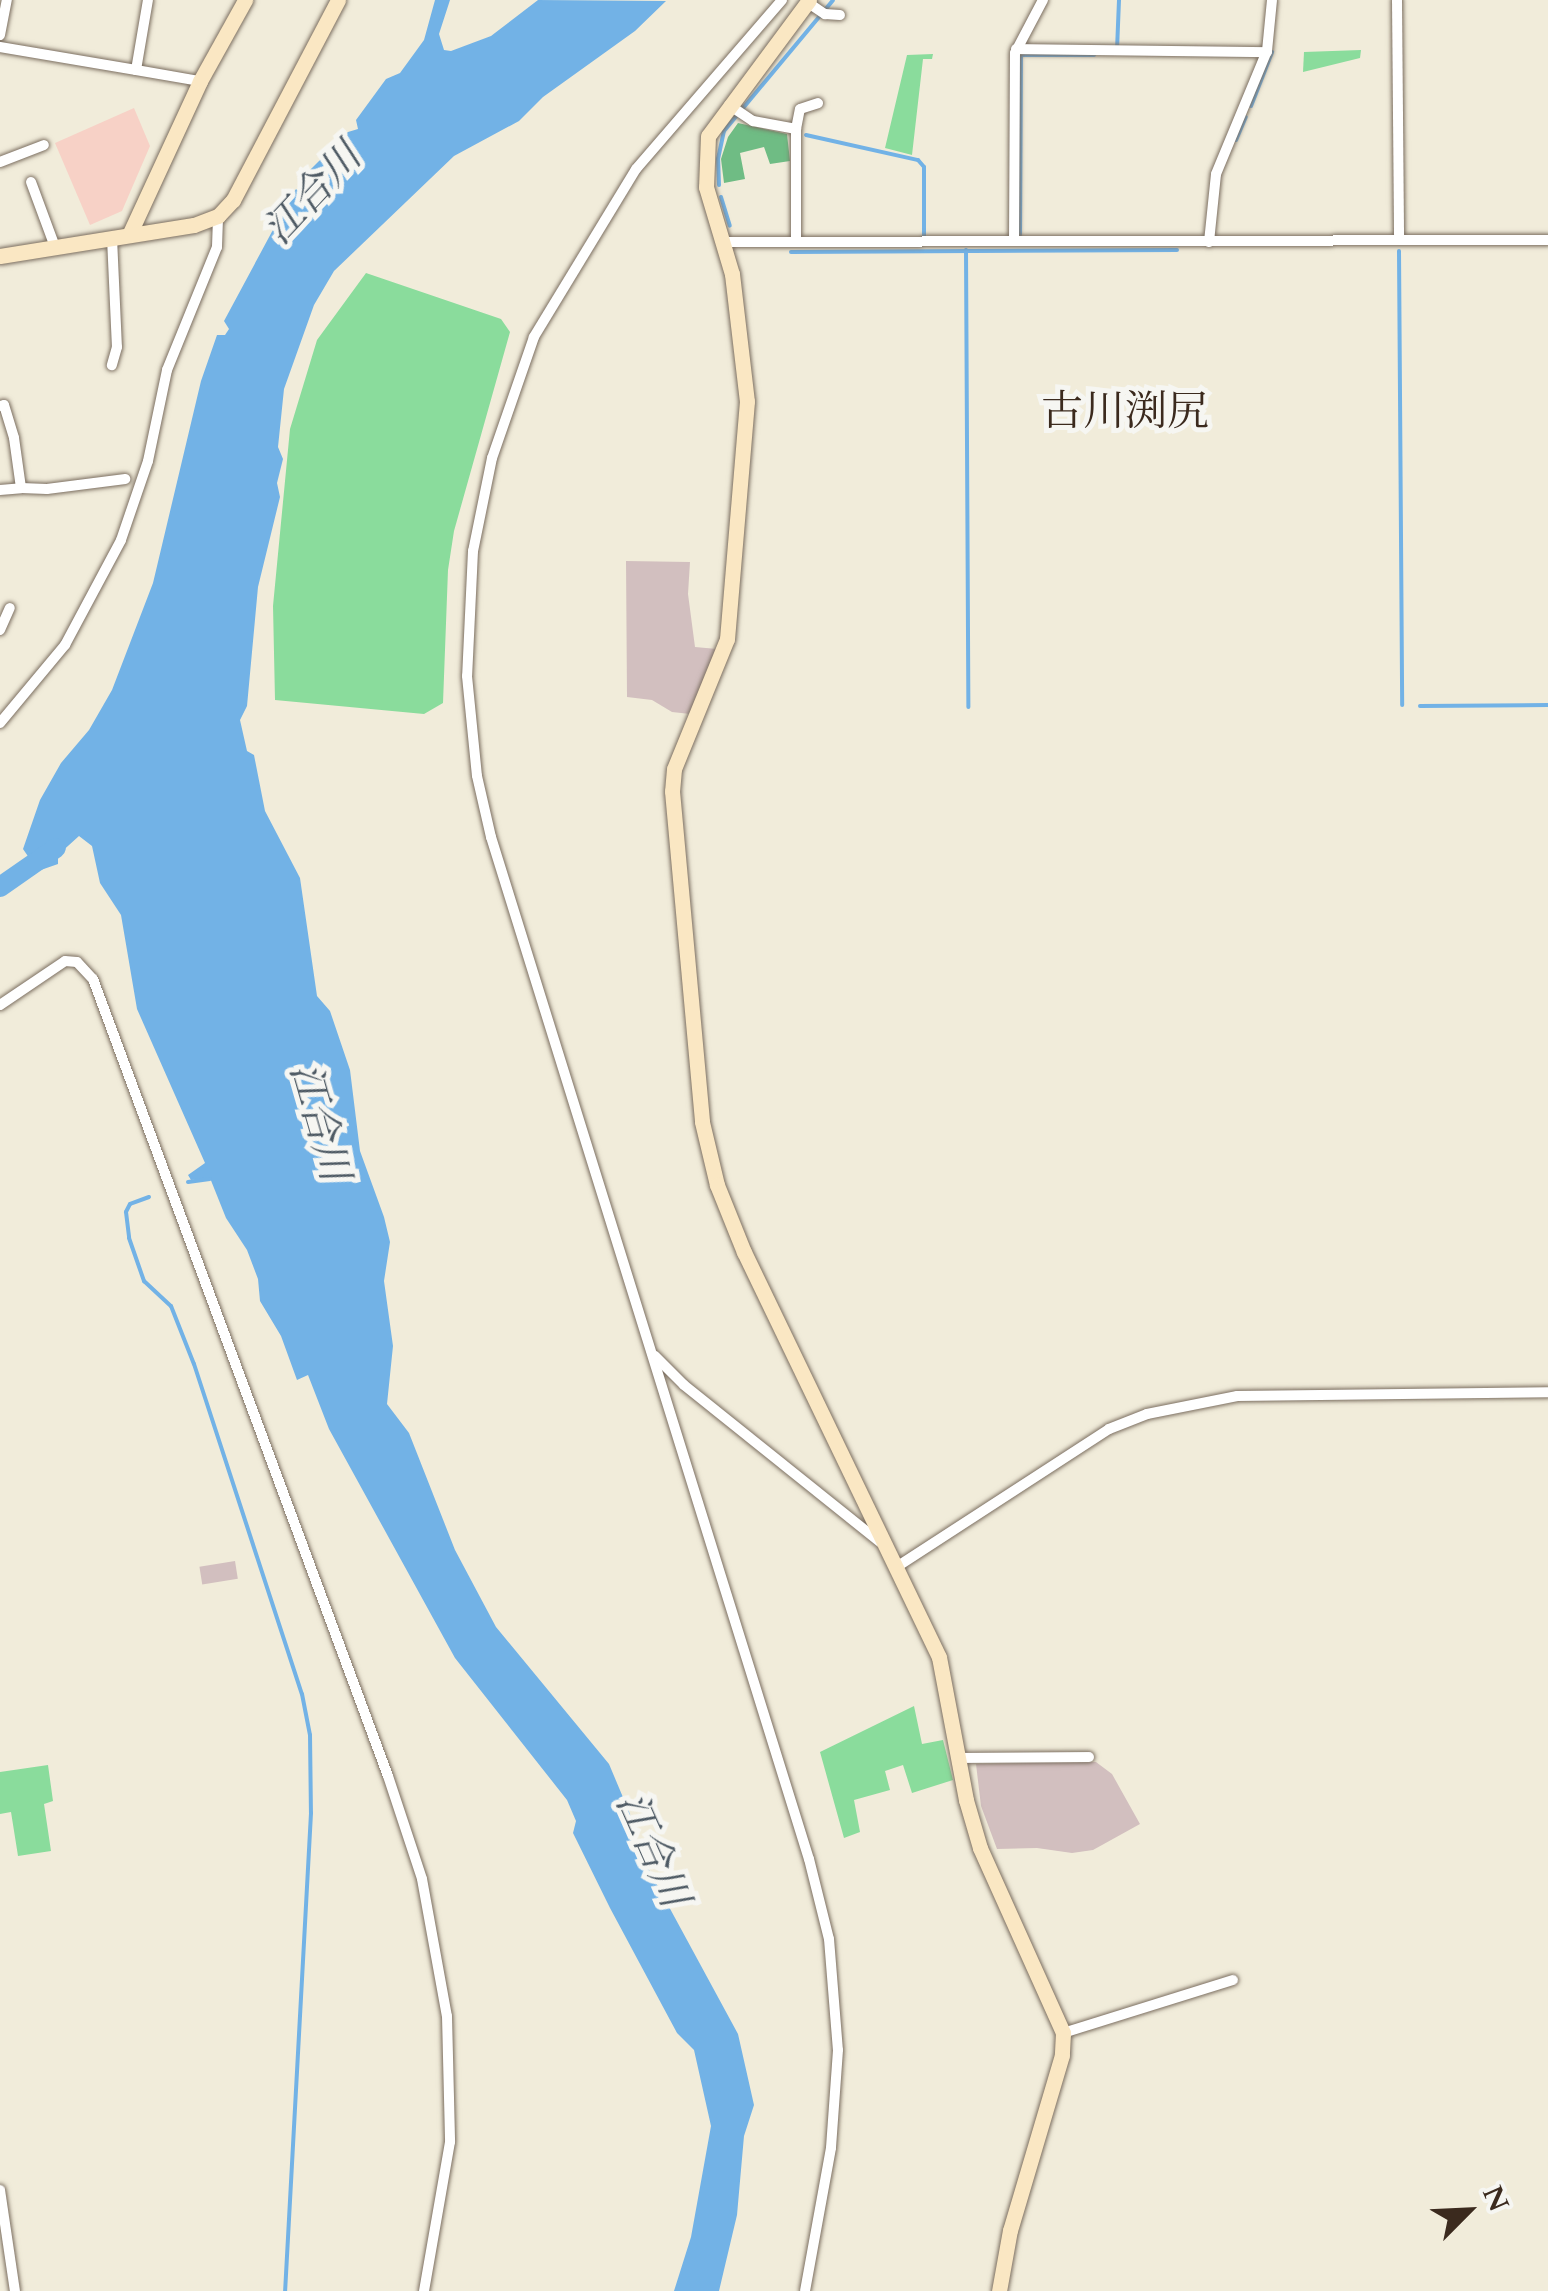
<!DOCTYPE html>
<html>
<head>
<meta charset="utf-8">
<style>
	body { margin:0 }
	#map { position:relative; width:1548px; height:2291px; overflow:hidden; background:#f1ecda; font-family:Cardo,"Noto Serif JP",serif }
	div>[style] { position:absolute }
	[style*='--x'] { left:calc(var(--x)*1px); top:calc(var(--y)*1px); width:calc(var(--w)*1px); rotate:calc(var(--a)*1deg) }
	.built>* { inset:0; background:#f7d1c6 }
	.industrial>* { inset:0; background:#d2bfbf; transform-origin:0 0 }
	.green>* { inset:0; background:#8adc9c }
	.forest>* { inset:0; background:#6fbc84 }
	.water>* { inset:0; background:#72b2e6 }
	.stream>* { height:4px; margin:-2px; padding:0 2px; transform-origin:2px; border-radius:2px; background:#72b2e6 }
	.river>* { height:20px; margin:-10px; padding:0 10px; transform-origin:10px; border-radius:10px; background:#72b2e6 }
	.roads { filter:drop-shadow(0 0 2px #7b6e60) drop-shadow(0 0 2px #7b6e60) }
	.street>* { height:10px; margin:-5px; padding:0 5px; transform-origin:5px; border-radius:5px; background:#fff }
	.secondary>* { height:15px; margin:-7.5px; padding:0 7.5px; transform-origin:7.5px; border-radius:7.5px; background:#fae7c3 }
	span { translate:-50% -50%; white-space:nowrap; text-align:center; line-height:1.15; -webkit-text-stroke:10px #f6f6f2; paint-order:stroke }
	.water-label { font-size:40px; color:#4e5a64; font-style:italic }
	.quarter-label { font-size:42px; color:#3b2a1e }
	.north { position:absolute; left:1418px; top:2161px; width:100px; height:100px; -webkit-text-stroke:8px #f6f6f2; paint-order:stroke; rotate:66deg; font-size:28px; font-weight:700; line-height:40px; text-align:center; color:#3b2a1e }
	.north::after { content:''; display:block; margin:auto; width:35px; height:45px; background:#3b2a1e; clip-path:polygon(50% 0,100% 100%,50% 72%,0 100%) }
</style>
</head>
<body>
<div id="map">
	<div class="built">
		<div style="clip-path:polygon(134px 108px,150px 146px,122px 211px,90px 225px,55px 143px)"></div>
	</div>
	<div class="industrial">
		<div style="clip-path:polygon(626px 561px,690px 562px,688px 594px,695px 647px,717px 649px,690px 714px,672px 712px,652px 700px,627px 697px)"></div>
		<div style="left:235px;top:1561px;width:18px;height:36px;rotate:81deg"></div>
		<div style="clip-path:polygon(1096px 1762px,1112px 1774px,1140px 1824px,1093px 1850px,1072px 1853px,1037px 1848px,997px 1849px,981px 1806px,976px 1764px)"></div>
	</div>
	<div class="green">
		<div style="clip-path:polygon(1361px 50px,1360px 58px,1303px 72px,1304px 52px)"></div>
		<div style="clip-path:polygon(933px 54px,932px 59px,923px 59px,912px 155px,885px 148px,907px 55px)"></div>
		<div style="clip-path:polygon(366px 273px,501px 319px,510px 332px,454px 531px,448px 570px,443px 703px,424px 714px,275px 700px,273px 606px,290px 429px,317px 340px)"></div>
		<div style="clip-path:polygon(914px 1706px,922px 1744px,943px 1740px,953px 1780px,912px 1793px,903px 1765px,885px 1771px,890px 1790px,854px 1800px,860px 1832px,844px 1838px,820px 1752px)"></div>
		<div style="clip-path:polygon(48px 1765px,53px 1801px,44px 1804px,51px 1851px,18px 1856px,11px 1812px,0 1814px,0 1772px)"></div>
	</div>
	<div class="forest">
		<div style="clip-path:polygon(738px 123px,787px 134px,790px 161px,770px 164px,764px 147px,740px 153px,745px 179px,724px 183px,721px 159px,728px 137px)"></div>
	</div>
	<div class="water">
		<div style="clip-path:polygon(435px 0,450px 0,439px 34px,444px 50px,451px 51px,491px 36px,538px 0,666px 1px,635px 31px,543px 97px,519px 121px,454px 156px,334px 271px,314px 305px,284px 389px,278px 447px,283px 459px,277px 483px,280px 497px,258px 587px,247px 706px,240px 720px,247px 751px,254px 755px,265px 811px,300px 878px,317px 996px,330px 1011px,350px 1070px,360px 1151px,384px 1217px,390px 1242px,384px 1281px,393px 1346px,387px 1404px,409px 1433px,455px 1550px,496px 1627px,609px 1764px,630px 1814px,636px 1846px,738px 2034px,754px 2105px,744px 2136px,737px 2215px,719px 2291px,674px 2291px,691px 2237px,711px 2126px,694px 2050px,677px 2033px,610px 1908px,573px 1833px,576px 1821px,567px 1800px,455px 1658px,329px 1429px,308px 1375px,297px 1380px,281px 1336px,260px 1301px,258px 1279px,247px 1250px,226px 1218px,210px 1178px,191px 1180px,188px 1175px,205px 1163px,137px 1009px,121px 915px,100px 883px,92px 846px,79px 836px,58px 855px,58px 864px,38px 871px,23px 849px,40px 800px,61px 763px,89px 730px,112px 690px,153px 583px,201px 381px,217px 335px,225px 335px,229px 329px,224px 321px,275px 226px,283px 222px,280px 215px,296px 189px,301px 193px,308px 188px,303px 177px,348px 132px,358px 129px,356px 120px,386px 79px,400px 73px,424px 40px)"></div>
	</div>
	<div class="stream">
		<div style="--x:1117;--y:50;--w:50;--a:-87.7"></div>
		<div style="--x:1251;--y:106;--w:58;--a:-68.7"></div>
		<div style="--x:806;--y:135;--w:115;--a:12.6"></div>
		<div style="--x:918;--y:160;--w:9;--a:49"></div>
		<div style="--x:924;--y:167;--w:69;--a:90"></div>
		<div style="--x:1236;--y:140;--w:25;--a:-67"></div>
		<div style="--x:719;--y:185;--w:26;--a:-92"></div>
		<div style="--x:718;--y:159;--w:29;--a:-78"></div>
		<div style="--x:724;--y:131;--w:170;--a:-50.2"></div>
		<div style="--x:721;--y:197;--w:30;--a:73"></div>
		<div style="--x:1020;--y:235;--w:180;--a:-89.7"></div>
		<div style="--x:1021;--y:55;--w:73;--a:0"></div>
		<div style="--x:966;--y:250;--w:457;--a:89.7"></div>
		<div style="--x:1399;--y:251;--w:454;--a:89.6"></div>
		<div style="--x:791;--y:252;--w:386;--a:-0.3"></div>
		<div style="--x:1420;--y:706;--w:128;--a:-0.4"></div>
		<div style="--x:188;--y:1182;--w:22;--a:-8"></div>
		<div style="--x:149;--y:1197;--w:20;--a:160"></div>
		<div style="--x:130;--y:1204;--w:9;--a:117"></div>
		<div style="--x:126;--y:1212;--w:26;--a:83"></div>
		<div style="--x:129;--y:1238;--w:46;--a:70.8"></div>
		<div style="--x:144;--y:1281;--w:37;--a:43"></div>
		<div style="--x:171;--y:1306;--w:62;--a:68.4"></div>
		<div style="--x:194;--y:1364;--w:347;--a:71.9"></div>
		<div style="--x:302;--y:1694;--w:42;--a:79"></div>
		<div style="--x:310;--y:1735;--w:78;--a:89.3"></div>
		<div style="--x:311;--y:1813;--w:479;--a:93.1"></div>
	</div>
	<div class="river">
		<div style="--x:0;--y:887;--w:68;--a:-34.9"></div>
	</div>
	<div class="roads">
		<div class="street">
			<div style="--x:782;--y:0;--w:223;--a:130.8"></div>
			<div style="--x:636;--y:169;--w:197;--a:121.3"></div>
			<div style="--x:534;--y:337;--w:128;--a:109.1"></div>
			<div style="--x:492;--y:458;--w:95;--a:101.5"></div>
			<div style="--x:473;--y:551;--w:125;--a:92.7"></div>
			<div style="--x:467;--y:676;--w:100;--a:84.3"></div>
			<div style="--x:477;--y:776;--w:63;--a:77.1"></div>
			<div style="--x:491;--y:837;--w:1070;--a:72.72"></div>
			<div style="--x:809;--y:1859;--w:82;--a:76"></div>
			<div style="--x:829;--y:1939;--w:111;--a:85.4"></div>
			<div style="--x:838;--y:2050;--w:98;--a:94.1"></div>
			<div style="--x:831;--y:2148;--w:145;--a:100.3"></div>
			<div style="--x:1397;--y:0;--w:240;--a:89.5"></div>
			<div style="--x:807;--y:2;--w:22;--a:34"></div>
			<div style="--x:825;--y:14;--w:15;--a:4"></div>
			<div style="--x:0;--y:35;--w:36;--a:-79"></div>
			<div style="--x:0;--y:47;--w:138;--a:9.6"></div>
			<div style="--x:136;--y:70;--w:71;--a:-80.3"></div>
			<div style="--x:1016;--y:49;--w:251;--a:0.7"></div>
			<div style="--x:136;--y:70;--w:65;--a:9.8"></div>
			<div style="--x:729;--y:105;--w:29;--a:34"></div>
			<div style="--x:753;--y:121;--w:44;--a:10.5"></div>
			<div style="--x:796;--y:129;--w:113;--a:90"></div>
			<div style="--x:796;--y:129;--w:20;--a:-79"></div>
			<div style="--x:800;--y:109;--w:19;--a:-18"></div>
			<div style="--x:0;--y:162;--w:47;--a:-21.1"></div>
			<div style="--x:31;--y:182;--w:69;--a:69.7"></div>
			<div style="--x:112;--y:238;--w:109;--a:87.4"></div>
			<div style="--x:117;--y:347;--w:19;--a:106"></div>
			<div style="--x:1014;--y:241;--w:188;--a:-89.7"></div>
			<div style="--x:1015;--y:53;--w:60;--a:-62.2"></div>
			<div style="--x:723;--y:242;--w:825;--a:-0.14"></div>
			<div style="--x:1209;--y:242;--w:68;--a:-84.1"></div>
			<div style="--x:1216;--y:174;--w:133;--a:-67.5"></div>
			<div style="--x:1267;--y:51;--w:51;--a:-84.4"></div>
			<div style="--x:0;--y:406;--w:4;--a:-14"></div>
			<div style="--x:4;--y:405;--w:34;--a:73"></div>
			<div style="--x:14;--y:438;--w:50;--a:82"></div>
			<div style="--x:21;--y:488;--w:26;--a:2"></div>
			<div style="--x:47;--y:489;--w:79;--a:-7.3"></div>
			<div style="--x:0;--y:490;--w:21;--a:-5"></div>
			<div style="--x:0;--y:630;--w:24;--a:-66"></div>
			<div style="--x:0;--y:723;--w:102;--a:-50.2"></div>
			<div style="--x:65;--y:645;--w:119;--a:-61.9"></div>
			<div style="--x:121;--y:540;--w:83;--a:-71.1"></div>
			<div style="--x:148;--y:461;--w:93;--a:-78.2"></div>
			<div style="--x:167;--y:370;--w:133;--a:-67.9"></div>
			<div style="--x:217;--y:247;--w:31;--a:-88"></div>
			<div style="--x:0;--y:1005;--w:78;--a:-34.1"></div>
			<div style="--x:65;--y:961;--w:12;--a:5"></div>
			<div style="--x:77;--y:962;--w:23;--a:47"></div>
			<div style="--x:93;--y:979;--w:850;--a:69.69"></div>
			<div style="--x:388;--y:1776;--w:108;--a:71.7"></div>
			<div style="--x:422;--y:1879;--w:139;--a:79.7"></div>
			<div style="--x:447;--y:2016;--w:126;--a:88.6"></div>
			<div style="--x:450;--y:2142;--w:151;--a:99.9"></div>
			<div style="--x:655;--y:1356;--w:41;--a:45"></div>
			<div style="--x:684;--y:1385;--w:251;--a:38.7"></div>
			<div style="--x:895;--y:1568;--w:255;--a:-33"></div>
			<div style="--x:1109;--y:1429;--w:41;--a:-21.5"></div>
			<div style="--x:1147;--y:1414;--w:92;--a:-11.3"></div>
			<div style="--x:1237;--y:1396;--w:311;--a:-0.7"></div>
			<div style="--x:961;--y:1758;--w:128;--a:-0.4"></div>
			<div style="--x:1063;--y:2033;--w:178;--a:-17.3"></div>
			<div style="--x:0;--y:2190;--w:102;--a:81.6"></div>
		</div>
		<div class="secondary">
			<div style="--x:809;--y:0;--w:169;--a:126.6"></div>
			<div style="--x:708;--y:136;--w:51;--a:92.2"></div>
			<div style="--x:706;--y:187;--w:91;--a:73.4"></div>
			<div style="--x:732;--y:274;--w:128;--a:83.3"></div>
			<div style="--x:747;--y:401;--w:239;--a:94.8"></div>
			<div style="--x:727;--y:639;--w:140;--a:112.2"></div>
			<div style="--x:674;--y:769;--w:22;--a:95"></div>
			<div style="--x:672;--y:791;--w:332;--a:84.8"></div>
			<div style="--x:702;--y:1122;--w:65;--a:76.6"></div>
			<div style="--x:717;--y:1185;--w:72;--a:68.1"></div>
			<div style="--x:744;--y:1252;--w:449;--a:64.3"></div>
			<div style="--x:939;--y:1657;--w:146;--a:79.3"></div>
			<div style="--x:966;--y:1800;--w:50;--a:73.7"></div>
			<div style="--x:980;--y:1848;--w:203;--a:65.8"></div>
			<div style="--x:1063;--y:2033;--w:22;--a:93"></div>
			<div style="--x:1062;--y:2055;--w:183;--a:106.5"></div>
			<div style="--x:1010;--y:2230;--w:62;--a:100.2"></div>
			<div style="--x:129;--y:235;--w:170;--a:-65.2"></div>
			<div style="--x:200;--y:81;--w:93;--a:-60.9"></div>
			<div style="--x:0;--y:256;--w:196;--a:-9.1"></div>
			<div style="--x:194;--y:225;--w:26;--a:-21"></div>
			<div style="--x:218;--y:216;--w:22;--a:-47"></div>
			<div style="--x:233;--y:200;--w:226;--a:-62.3"></div>
		</div>
	</div>
	<div class="water-label">
		<span style="left:313px;top:194px;rotate:-47deg">江合川</span>
		<span style="left:319px;top:1122px;rotate:74deg">江合川</span>
		<span style="left:652px;top:1850px;rotate:66deg">江合川</span>
	</div>
	<div class="quarter-label">
		<span style="left:1125px;top:412px">古川渕尻</span>
	</div>
	<div class="north">N</div>
</div>
</body>
</html>
